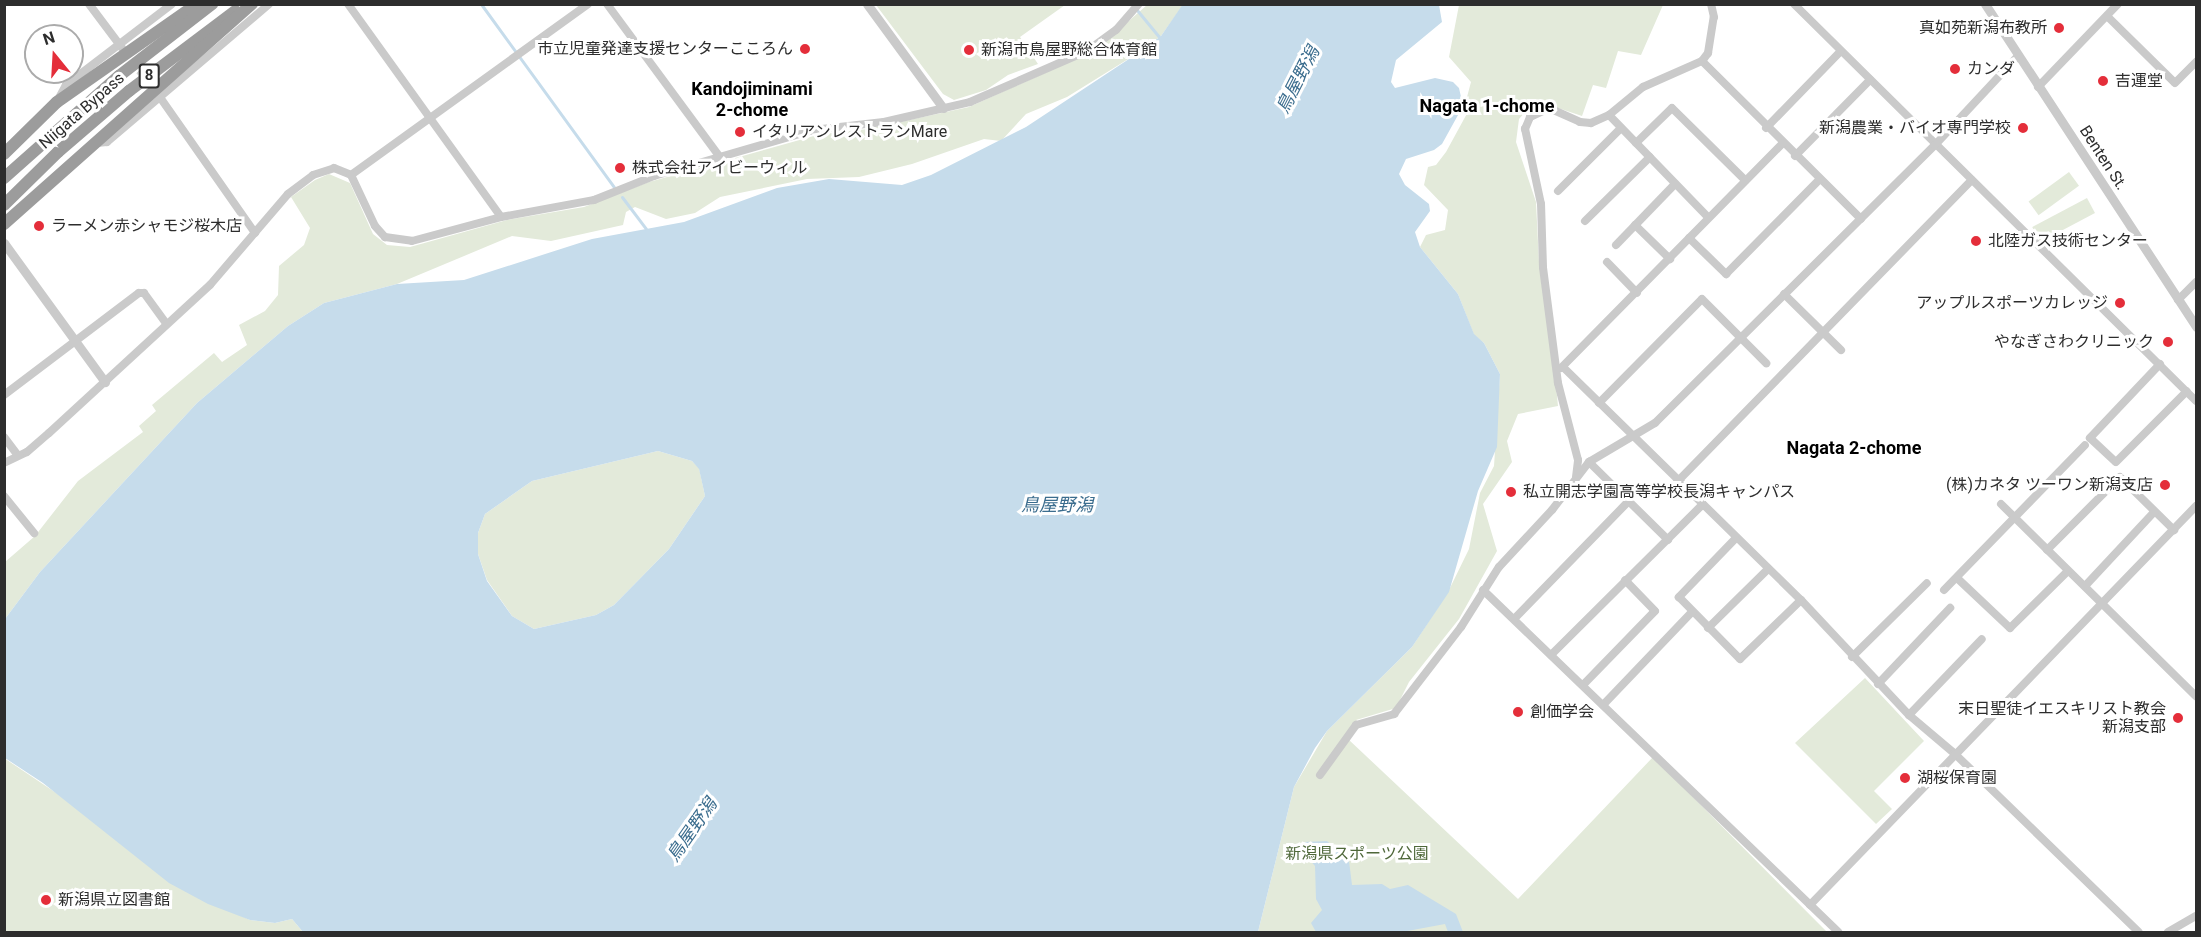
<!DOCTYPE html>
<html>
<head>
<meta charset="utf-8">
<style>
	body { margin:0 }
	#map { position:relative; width:2201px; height:937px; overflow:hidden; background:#fff; font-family:Roboto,"Noto Sans JP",sans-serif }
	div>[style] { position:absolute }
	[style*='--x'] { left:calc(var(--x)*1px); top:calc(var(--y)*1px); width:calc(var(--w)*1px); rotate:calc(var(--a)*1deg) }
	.green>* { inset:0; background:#e3eada; transform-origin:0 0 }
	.water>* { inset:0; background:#c6dceb }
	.stream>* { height:3px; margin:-1.5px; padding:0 1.5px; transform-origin:1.5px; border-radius:1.5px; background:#c6dceb }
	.minor-tunnel>* { height:8px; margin-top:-4px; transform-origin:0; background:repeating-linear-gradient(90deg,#d5d5d5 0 8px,transparent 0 12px) }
	.minor>* { height:8px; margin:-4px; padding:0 4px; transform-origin:4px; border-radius:4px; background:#cacaca }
	.tertiary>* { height:9px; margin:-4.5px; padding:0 4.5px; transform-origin:4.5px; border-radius:4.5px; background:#cacaca }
	.trunk>* { height:12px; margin:-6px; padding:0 6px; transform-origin:6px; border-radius:6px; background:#9c9c9c }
	.trunk-bridge>* { height:12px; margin:-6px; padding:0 6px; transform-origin:6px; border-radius:6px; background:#9c9c9c }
	.dots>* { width:16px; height:16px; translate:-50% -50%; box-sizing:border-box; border:3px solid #fff; border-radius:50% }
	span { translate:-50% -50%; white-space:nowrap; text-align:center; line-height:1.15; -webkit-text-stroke:6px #fff; paint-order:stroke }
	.shield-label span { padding:2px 4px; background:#fff; border:2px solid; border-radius:4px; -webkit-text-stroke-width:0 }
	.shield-label { font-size:15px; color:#2d2d2d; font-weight:700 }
	.poi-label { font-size:16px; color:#2d2d2d }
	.right { translate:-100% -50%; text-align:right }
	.left { translate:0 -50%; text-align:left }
	.street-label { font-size:16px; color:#2d2d2d }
	.park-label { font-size:16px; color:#4f683a }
	.water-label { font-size:18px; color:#3b6d8e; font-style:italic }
	.neighbourhood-label { font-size:18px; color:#000; font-weight:700 }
	.frame { position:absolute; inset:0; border:6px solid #2d2d2d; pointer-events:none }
	.north { position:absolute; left:24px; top:24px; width:60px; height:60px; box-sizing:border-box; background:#fff; border:2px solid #ababab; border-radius:50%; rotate:342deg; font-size:16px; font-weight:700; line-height:24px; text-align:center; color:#2d2d2d }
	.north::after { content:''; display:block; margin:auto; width:21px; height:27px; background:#e42e3a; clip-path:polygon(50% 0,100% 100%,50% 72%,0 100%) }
</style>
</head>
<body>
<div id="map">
	<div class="green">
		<div style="clip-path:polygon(876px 5px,1065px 5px,1020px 37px,1038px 64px,1008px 75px,986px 90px,954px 100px,943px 94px)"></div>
		<div style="clip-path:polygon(1147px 5px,1183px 5px,1161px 36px,1138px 53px,1067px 97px,1026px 114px,1001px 141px,984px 139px,912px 164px,859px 177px,807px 179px,720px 197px,695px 213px,666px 219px,635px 207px,626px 212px,623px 225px,551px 241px,512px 236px,397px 284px,324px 303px,288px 326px,197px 403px,40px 572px,5px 619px,5px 562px,35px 536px,78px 481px,143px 432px,139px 426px,156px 411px,152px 405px,214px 353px,222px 362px,247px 345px,239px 325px,265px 311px,278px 295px,279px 266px,304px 245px,310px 228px,291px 197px,315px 180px,329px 174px,350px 183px,373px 234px,387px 245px,410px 247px,507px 220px,584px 207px,649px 182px,821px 134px,868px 129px,969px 107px,1096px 50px)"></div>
		<div style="clip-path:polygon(1459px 5px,1663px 5px,1641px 55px,1618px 51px,1606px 88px,1593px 85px,1582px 116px,1546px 104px,1528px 109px,1519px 119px,1516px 142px,1536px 202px,1539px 262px,1550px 325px,1558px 406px,1518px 414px,1507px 441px,1512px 462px,1483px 504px,1497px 551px,1459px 619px,1409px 682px,1396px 708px,1356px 720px,1360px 725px,1348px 739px,1518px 899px,1653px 757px,1827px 932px,1258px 932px,1294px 787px,1327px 731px,1412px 647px,1448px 592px,1469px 549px,1480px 493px,1494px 466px,1500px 374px,1484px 343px,1474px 335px,1458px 294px,1420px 247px,1426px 235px,1445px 230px,1448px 210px,1424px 185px,1428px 167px,1436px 165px,1446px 152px,1470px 108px,1467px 97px,1471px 82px,1449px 57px)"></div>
		<div style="left:2069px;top:172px;width:17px;height:50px;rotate:54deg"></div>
		<div style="left:2087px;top:198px;width:17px;height:62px;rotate:62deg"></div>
		<div style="clip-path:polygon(658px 451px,692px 461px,699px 468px,705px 496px,669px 549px,614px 605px,596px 615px,534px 629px,512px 616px,487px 580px,478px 554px,478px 533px,485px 514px,532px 481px)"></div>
		<div style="clip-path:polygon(1865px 678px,1924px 741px,1874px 791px,1892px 809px,1876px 824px,1795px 743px)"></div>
		<div style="clip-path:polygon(4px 758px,237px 914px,250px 920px,275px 923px,292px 919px,303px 932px,5px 932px)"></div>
	</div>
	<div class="water">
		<div style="clip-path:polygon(evenodd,1183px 4px,1439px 5px,1442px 22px,1396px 60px,1391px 82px,1395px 88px,1435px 78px,1453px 82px,1459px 88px,1463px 106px,1442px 144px,1434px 150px,1406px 159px,1399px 174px,1405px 185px,1429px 204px,1430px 211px,1415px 232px,1420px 247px,1458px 294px,1474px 334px,1484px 343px,1500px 374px,1497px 447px,1478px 491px,1449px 592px,1412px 647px,1327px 731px,1315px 748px,1294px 787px,1258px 932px,303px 932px,292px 919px,275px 923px,250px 920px,208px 904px,169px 883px,43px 783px,5px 758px,5px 619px,40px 572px,197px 403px,288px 326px,324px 303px,397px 284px,464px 280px,592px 239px,684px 222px,777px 188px,829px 179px,902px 185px,931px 175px,1026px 127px,1138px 53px,1161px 36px,1183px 4px,658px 451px,692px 461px,699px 469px,705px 496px,669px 549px,614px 605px,596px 615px,534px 629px,512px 616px,487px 581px,478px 554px,478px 533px,485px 514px,532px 481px,658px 451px)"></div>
		<div style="clip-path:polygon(1327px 841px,1349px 861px,1352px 885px,1382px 884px,1390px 889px,1408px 885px,1456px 914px,1463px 932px,1448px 932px,1445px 924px,1402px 932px,1316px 932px,1311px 923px,1322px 910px,1316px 899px,1315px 866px,1308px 858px,1311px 847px,1303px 842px)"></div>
	</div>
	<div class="stream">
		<div style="--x:481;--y:4;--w:226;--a:54"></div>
		<div style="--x:1132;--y:4;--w:44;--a:50.5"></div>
		<div style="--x:622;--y:197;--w:40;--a:53"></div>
	</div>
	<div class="minor-tunnel">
		<div style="--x:132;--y:61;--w:39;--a:52"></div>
	</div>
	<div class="minor">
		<div style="--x:89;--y:4;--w:55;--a:53.1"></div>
		<div style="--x:348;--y:4;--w:262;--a:54.3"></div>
		<div style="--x:607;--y:4;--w:189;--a:53.6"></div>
		<div style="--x:1794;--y:4;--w:565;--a:44.64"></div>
		<div style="--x:2107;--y:16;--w:95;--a:44.6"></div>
		<div style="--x:2175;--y:83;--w:30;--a:-45"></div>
		<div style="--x:1702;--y:61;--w:224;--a:44.8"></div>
		<div style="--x:2038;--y:87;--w:115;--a:-46.1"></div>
		<div style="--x:157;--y:93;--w:171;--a:55"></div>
		<div style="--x:59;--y:98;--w:15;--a:-62"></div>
		<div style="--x:66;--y:85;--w:133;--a:-37.4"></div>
		<div style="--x:1609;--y:115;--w:142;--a:45.9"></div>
		<div style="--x:1766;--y:128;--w:107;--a:-45.8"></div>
		<div style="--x:97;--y:143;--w:10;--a:-6"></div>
		<div style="--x:107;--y:142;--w:213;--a:-40.4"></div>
		<div style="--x:1636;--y:143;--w:50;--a:-44.2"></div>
		<div style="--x:1672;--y:108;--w:103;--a:44.6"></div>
		<div style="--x:1795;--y:156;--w:107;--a:-45.4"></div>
		<div style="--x:351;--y:175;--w:292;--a:-35.8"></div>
		<div style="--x:1558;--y:191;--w:89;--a:-45"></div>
		<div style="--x:1585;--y:221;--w:91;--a:-44.6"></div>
		<div style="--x:1635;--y:225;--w:49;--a:44.2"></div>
		<div style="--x:1689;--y:238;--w:52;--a:44.2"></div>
		<div style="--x:1726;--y:274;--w:132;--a:-45.3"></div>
		<div style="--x:1616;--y:245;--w:85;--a:-46"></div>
		<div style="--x:1607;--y:262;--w:43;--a:45.9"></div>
		<div style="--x:1784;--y:294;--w:80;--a:44.5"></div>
		<div style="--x:2178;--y:300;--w:25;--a:-45"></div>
		<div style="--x:2160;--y:364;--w:102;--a:133.4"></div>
		<div style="--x:2090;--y:438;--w:35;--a:43"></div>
		<div style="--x:2116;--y:462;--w:100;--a:-45"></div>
		<div style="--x:1561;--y:368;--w:315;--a:-45.4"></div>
		<div style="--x:1564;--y:368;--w:332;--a:44.4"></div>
		<div style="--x:1801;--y:600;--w:158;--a:46.8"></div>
		<div style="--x:1909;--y:715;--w:59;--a:40.2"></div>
		<div style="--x:1954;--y:753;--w:257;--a:44.1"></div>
		<div style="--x:4;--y:395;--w:169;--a:-37.1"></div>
		<div style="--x:139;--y:293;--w:5;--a:0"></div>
		<div style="--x:144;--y:293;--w:37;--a:54"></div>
		<div style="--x:1599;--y:403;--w:146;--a:-45.3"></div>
		<div style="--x:1702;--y:299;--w:91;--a:45"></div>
		<div style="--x:4;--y:437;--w:21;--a:53"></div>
		<div style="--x:1589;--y:462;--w:111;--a:44.6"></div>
		<div style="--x:4;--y:463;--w:25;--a:-26"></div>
		<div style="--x:27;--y:452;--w:29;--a:-41"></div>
		<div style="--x:49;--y:433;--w:219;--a:-42.6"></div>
		<div style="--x:210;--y:285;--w:120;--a:-49.4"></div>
		<div style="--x:288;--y:194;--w:31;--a:-37"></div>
		<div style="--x:313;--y:175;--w:22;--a:-18"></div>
		<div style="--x:334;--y:168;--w:18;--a:22"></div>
		<div style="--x:351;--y:175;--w:56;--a:64.8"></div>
		<div style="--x:375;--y:226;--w:15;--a:48"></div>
		<div style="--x:385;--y:237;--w:27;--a:8"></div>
		<div style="--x:412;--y:241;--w:92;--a:-15.1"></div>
		<div style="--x:501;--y:217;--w:95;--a:-10.4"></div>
		<div style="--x:594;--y:200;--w:65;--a:-21.8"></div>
		<div style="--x:654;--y:176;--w:166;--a:-16.1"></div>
		<div style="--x:813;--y:130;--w:71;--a:-6.4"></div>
		<div style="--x:884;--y:122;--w:88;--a:-13.1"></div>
		<div style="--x:970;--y:102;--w:128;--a:-23.6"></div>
		<div style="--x:1087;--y:51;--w:36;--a:-36"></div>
		<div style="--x:1116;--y:30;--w:35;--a:-49"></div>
		<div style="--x:1576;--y:477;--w:17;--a:-83"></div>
		<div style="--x:1578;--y:460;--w:80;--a:-104.6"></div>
		<div style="--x:1558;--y:383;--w:117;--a:-97.4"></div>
		<div style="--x:1543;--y:267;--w:63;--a:-91.8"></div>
		<div style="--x:1541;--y:204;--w:77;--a:-102"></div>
		<div style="--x:1525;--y:129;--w:13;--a:-67"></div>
		<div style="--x:1530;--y:117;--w:21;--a:-25"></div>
		<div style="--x:1549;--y:108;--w:34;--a:24"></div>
		<div style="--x:1580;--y:122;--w:11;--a:5"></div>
		<div style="--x:1591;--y:123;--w:20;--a:-24"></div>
		<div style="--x:1609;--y:115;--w:44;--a:-39.5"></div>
		<div style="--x:1643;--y:87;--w:64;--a:-23.8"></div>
		<div style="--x:1702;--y:61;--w:10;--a:-53"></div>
		<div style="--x:1708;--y:53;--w:36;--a:-81"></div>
		<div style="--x:1714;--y:17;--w:13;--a:-103"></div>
		<div style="--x:1677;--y:482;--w:422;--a:-45.7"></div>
		<div style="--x:4;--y:496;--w:48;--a:51"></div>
		<div style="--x:2001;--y:504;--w:274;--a:44.6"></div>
		<div style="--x:1735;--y:539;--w:81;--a:134"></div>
		<div style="--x:1679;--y:597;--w:87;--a:45.5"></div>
		<div style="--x:1740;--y:659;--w:85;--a:-44"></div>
		<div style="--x:2047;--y:550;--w:103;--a:-45"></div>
		<div style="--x:2120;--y:477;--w:76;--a:44.5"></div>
		<div style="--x:1957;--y:578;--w:73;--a:43.3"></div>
		<div style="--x:2010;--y:628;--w:81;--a:-44.5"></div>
		<div style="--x:2086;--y:585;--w:100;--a:-47"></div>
		<div style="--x:1483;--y:590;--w:493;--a:43.9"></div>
		<div style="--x:1944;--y:590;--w:202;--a:-45.8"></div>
		<div style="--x:1515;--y:618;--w:162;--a:-45.8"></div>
		<div style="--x:1708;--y:628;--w:84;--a:-44.5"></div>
		<div style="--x:1551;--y:655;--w:214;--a:-44.8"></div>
		<div style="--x:1852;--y:657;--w:105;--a:-44.6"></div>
		<div style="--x:1878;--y:684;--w:105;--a:-46.5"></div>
		<div style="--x:1583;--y:685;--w:103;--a:-45.8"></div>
		<div style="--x:1655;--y:611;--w:43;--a:-134.1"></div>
		<div style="--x:1603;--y:705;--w:129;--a:-46.3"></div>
		<div style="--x:1909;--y:715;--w:105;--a:-46.2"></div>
		<div style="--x:1320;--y:775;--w:62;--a:-54.2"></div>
		<div style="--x:1356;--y:725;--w:40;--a:-16"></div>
		<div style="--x:1394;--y:714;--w:110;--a:-52.4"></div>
		<div style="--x:1461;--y:627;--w:71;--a:-57.7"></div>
		<div style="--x:1499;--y:567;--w:78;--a:-47.1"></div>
		<div style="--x:1552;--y:510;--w:61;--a:-52.4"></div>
		<div style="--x:1589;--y:462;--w:77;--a:-30.6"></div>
		<div style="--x:1655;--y:423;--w:395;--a:-44.8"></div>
		<div style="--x:1935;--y:145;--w:122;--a:-47"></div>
		<div style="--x:1810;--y:905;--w:555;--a:-45.95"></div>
		<div style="--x:2168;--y:932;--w:32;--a:-30"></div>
	</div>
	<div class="tertiary">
		<div style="--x:867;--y:4;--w:129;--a:53.8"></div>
		<div style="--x:1985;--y:4;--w:386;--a:56.8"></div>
		<div style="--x:4;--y:243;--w:172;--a:54"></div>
	</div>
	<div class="trunk">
		<div style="--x:58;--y:152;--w:94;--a:-40.7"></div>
		<div style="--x:129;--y:91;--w:133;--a:-37"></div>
		<div style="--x:4;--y:154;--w:74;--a:-44.5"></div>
		<div style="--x:57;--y:102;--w:171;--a:-35"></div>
		<div style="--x:4;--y:178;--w:154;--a:-41.6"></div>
		<div style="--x:119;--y:76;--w:118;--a:-37.7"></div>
		<div style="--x:4;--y:224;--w:332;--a:-41.6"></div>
	</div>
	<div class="trunk-bridge">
		<div style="--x:4;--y:205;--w:76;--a:-44.5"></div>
	</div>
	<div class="dots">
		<div style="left:2059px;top:28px;background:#e42e3a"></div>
		<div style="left:805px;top:49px;background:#e42e3a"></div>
		<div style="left:969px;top:50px;background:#e42e3a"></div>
		<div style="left:1955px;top:69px;background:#e42e3a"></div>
		<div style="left:2103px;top:81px;background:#e42e3a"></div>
		<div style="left:2023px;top:128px;background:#e42e3a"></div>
		<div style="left:740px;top:132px;background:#e42e3a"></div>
		<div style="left:620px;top:168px;background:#e42e3a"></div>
		<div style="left:39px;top:226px;background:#e42e3a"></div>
		<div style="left:1976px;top:241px;background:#e42e3a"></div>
		<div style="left:2120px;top:303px;background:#e42e3a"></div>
		<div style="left:2168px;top:342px;background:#e42e3a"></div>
		<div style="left:2165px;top:485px;background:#e42e3a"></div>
		<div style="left:1511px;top:492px;background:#e42e3a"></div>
		<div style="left:1518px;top:712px;background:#e42e3a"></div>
		<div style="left:2178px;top:718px;background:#e42e3a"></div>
		<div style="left:1905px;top:778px;background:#e42e3a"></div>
		<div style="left:46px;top:900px;background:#e42e3a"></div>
	</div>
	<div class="shield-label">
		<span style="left:149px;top:76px">8</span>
	</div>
	<div class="poi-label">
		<span class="right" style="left:2047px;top:28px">真如苑新潟布教所</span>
		<span class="right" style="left:793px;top:49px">市立児童発達支援センターこころん</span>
		<span class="left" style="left:981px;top:50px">新潟市鳥屋野総合体育館</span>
		<span class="left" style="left:1967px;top:69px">カンダ</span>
		<span class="left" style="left:2115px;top:81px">吉運堂</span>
		<span class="right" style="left:2011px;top:128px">新潟農業・バイオ専門学校</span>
		<span class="left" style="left:752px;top:132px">イタリアンレストランMare</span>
		<span class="left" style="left:632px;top:168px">株式会社アイビーウィル</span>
		<span class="left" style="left:51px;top:226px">ラーメン赤シャモジ桜木店</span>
		<span class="left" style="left:1988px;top:241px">北陸ガス技術センター</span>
		<span class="right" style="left:2108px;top:303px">アップルスポーツカレッジ</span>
		<span class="right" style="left:2154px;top:342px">やなぎさわクリニック</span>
		<span class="right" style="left:2153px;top:485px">(株)カネタ ツーワン新潟支店</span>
		<span class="left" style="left:1523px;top:492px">私立開志学園高等学校長潟キャンパス</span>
		<span class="right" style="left:2166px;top:718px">末日聖徒イエスキリスト教会<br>新潟支部</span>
		<span class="left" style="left:1530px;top:712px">創価学会</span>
		<span class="left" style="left:1917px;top:778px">湖桜保育園</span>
		<span class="left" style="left:58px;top:900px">新潟県立図書館</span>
	</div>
	<div class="street-label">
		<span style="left:82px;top:111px;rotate:-41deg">Niigata Bypass</span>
		<span style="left:2103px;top:158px;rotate:57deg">Benten St.</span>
	</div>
	<div class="park-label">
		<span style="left:1357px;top:854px">新潟県スポーツ公園</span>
	</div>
	<div class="water-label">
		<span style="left:1298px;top:80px;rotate:-63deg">鳥屋野潟</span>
		<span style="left:1057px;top:505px">鳥屋野潟</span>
		<span style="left:692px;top:830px;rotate:-55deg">鳥屋野潟</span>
	</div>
	<div class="neighbourhood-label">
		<span style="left:752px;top:100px">Kandojiminami<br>2-chome</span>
		<span style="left:1487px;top:106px">Nagata 1-chome</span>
		<span style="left:1854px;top:448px">Nagata 2-chome</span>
	</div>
	<div class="frame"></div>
	<div class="north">N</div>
</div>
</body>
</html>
